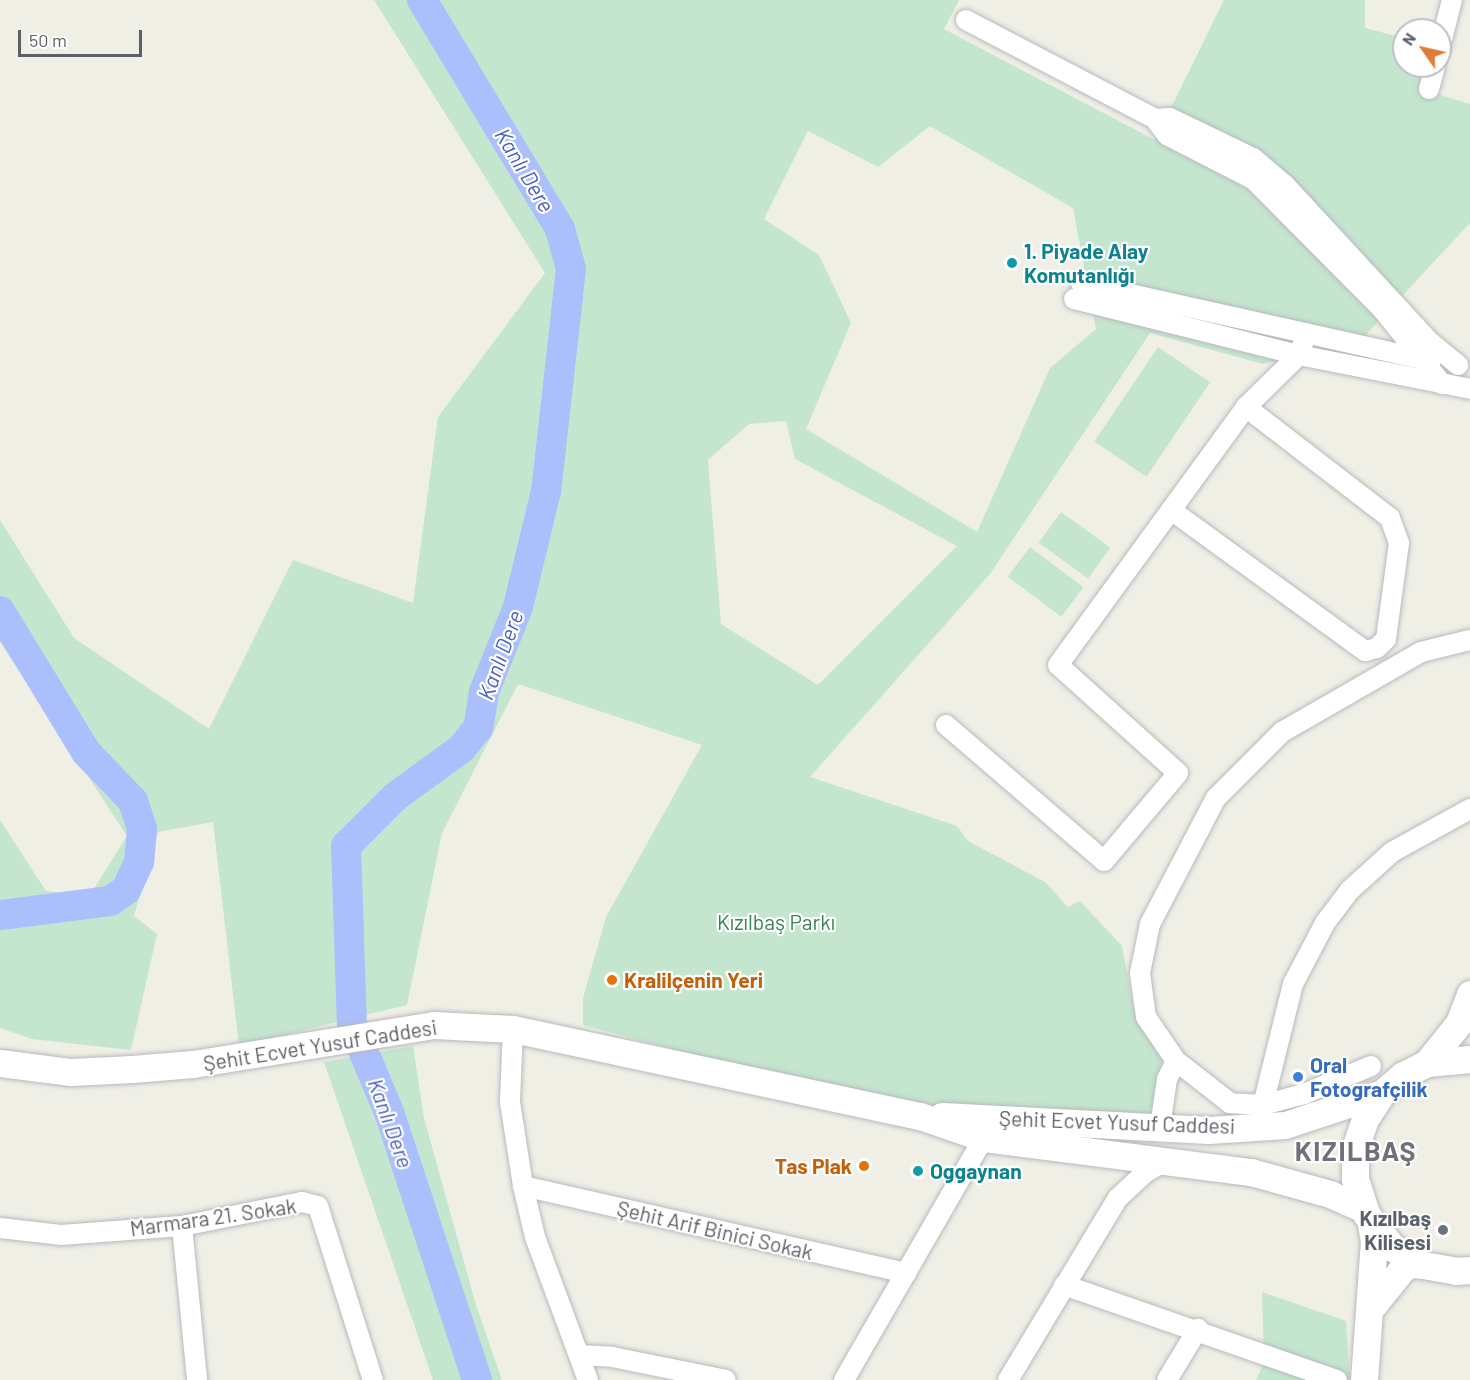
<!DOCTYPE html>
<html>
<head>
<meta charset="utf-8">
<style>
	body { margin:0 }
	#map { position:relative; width:1470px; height:1380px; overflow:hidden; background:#efefe6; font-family:Barlow,sans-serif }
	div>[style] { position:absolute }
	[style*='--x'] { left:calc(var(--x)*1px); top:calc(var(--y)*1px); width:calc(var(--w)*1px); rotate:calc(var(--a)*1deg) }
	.green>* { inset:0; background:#c4e6ce; transform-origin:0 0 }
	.river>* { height:30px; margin:-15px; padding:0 15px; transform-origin:15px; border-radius:15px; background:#aabffc }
	.roads { filter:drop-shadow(0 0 2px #b8b9bf) drop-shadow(0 0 2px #b8b9bf) }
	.street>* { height:20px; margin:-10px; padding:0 10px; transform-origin:10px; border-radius:10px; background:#fff }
	.secondary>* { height:27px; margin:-13.5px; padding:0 13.5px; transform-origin:13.5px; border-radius:13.5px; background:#fff }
	.dots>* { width:16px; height:16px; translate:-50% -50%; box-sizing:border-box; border:3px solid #fff; border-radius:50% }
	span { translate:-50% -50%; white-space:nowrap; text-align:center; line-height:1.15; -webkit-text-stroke:4.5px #fff; paint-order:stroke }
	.culture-label { font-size:21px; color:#0d838f; font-weight:700 }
	.left { translate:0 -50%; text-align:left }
	.park-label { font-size:21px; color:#388353 }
	.food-label { font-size:21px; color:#c56008; font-weight:700 }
	.right { translate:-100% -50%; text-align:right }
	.street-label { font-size:21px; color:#5e5f66 }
	.shop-label { font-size:21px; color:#366cbe; font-weight:700 }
	.worship-label { font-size:21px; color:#5b616d; font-weight:700 }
	.water-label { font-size:22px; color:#4b60c0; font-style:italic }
	.district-label { font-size:27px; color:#6f7078; font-weight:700; letter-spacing:1.5px }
	.north { position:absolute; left:1392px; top:18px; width:60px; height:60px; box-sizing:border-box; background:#fff; border:2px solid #bfbfc2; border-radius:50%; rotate:304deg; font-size:16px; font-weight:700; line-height:24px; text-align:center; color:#5e5f66 }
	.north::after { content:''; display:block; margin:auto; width:21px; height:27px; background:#e47a38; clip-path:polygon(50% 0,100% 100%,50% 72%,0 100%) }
	.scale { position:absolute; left:18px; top:30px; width:124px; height:27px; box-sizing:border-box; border:3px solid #5e5f66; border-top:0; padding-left:8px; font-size:18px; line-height:21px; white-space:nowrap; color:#5e5f66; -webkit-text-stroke:4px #fff; paint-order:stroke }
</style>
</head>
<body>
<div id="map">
	<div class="green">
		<div style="clip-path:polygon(evenodd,374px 0,959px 0,944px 29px,1155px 140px,1224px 0,1365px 0,1365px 28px,1404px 38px,1404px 66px,1423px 66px,1421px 89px,1470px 104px,1470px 223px,1364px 337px,1263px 364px,1150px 333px,990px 574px,810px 777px,957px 826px,968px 841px,1045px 882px,1068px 907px,1080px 901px,1122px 946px,1134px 1011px,1162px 1058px,1154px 1103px,1146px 1119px,925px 1107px,762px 1073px,583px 1025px,583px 998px,606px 917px,702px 745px,518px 684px,442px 833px,407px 1005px,239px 1046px,213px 822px,158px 832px,134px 916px,157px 934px,131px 1050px,32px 1039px,0 1028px,0 820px,46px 891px,90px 895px,127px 836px,0 642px,0 520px,74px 638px,209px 729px,293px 560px,413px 603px,438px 417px,545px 273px,374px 0,930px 126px,1073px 208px,1096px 329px,1050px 368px,977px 532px,806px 429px,851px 323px,819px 255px,764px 219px,808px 131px,878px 167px,930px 126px,374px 0,786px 421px,795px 459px,957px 546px,818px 685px,721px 624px,708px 460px,749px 424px,786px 421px)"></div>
		<div style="left:1158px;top:347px;width:63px;height:114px;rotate:34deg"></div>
		<div style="left:1061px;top:512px;width:61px;height:38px;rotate:36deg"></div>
		<div style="left:1030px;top:547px;width:67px;height:37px;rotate:37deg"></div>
		<div style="clip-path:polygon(413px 1046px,424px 1118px,476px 1305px,502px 1380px,433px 1380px,324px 1062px)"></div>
		<div style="clip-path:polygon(1262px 1292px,1346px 1321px,1350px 1380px,1256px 1380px,1264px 1363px)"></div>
	</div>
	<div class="river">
		<div style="--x:422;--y:0;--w:267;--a:58.9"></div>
		<div style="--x:560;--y:229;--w:41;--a:74.6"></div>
		<div style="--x:571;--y:269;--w:223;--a:96.4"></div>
		<div style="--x:546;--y:491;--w:119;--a:103.6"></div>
		<div style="--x:518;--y:607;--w:92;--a:111.8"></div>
		<div style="--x:484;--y:692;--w:36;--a:99"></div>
		<div style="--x:478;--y:728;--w:26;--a:129"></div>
		<div style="--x:462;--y:748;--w:83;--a:143.8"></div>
		<div style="--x:395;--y:797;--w:69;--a:135"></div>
		<div style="--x:346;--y:846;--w:178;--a:88.1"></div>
		<div style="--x:352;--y:1024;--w:95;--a:67.2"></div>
		<div style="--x:389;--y:1112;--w:282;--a:71.8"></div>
		<div style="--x:0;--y:611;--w:165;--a:58.6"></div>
		<div style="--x:86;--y:752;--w:68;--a:46.2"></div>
		<div style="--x:133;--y:801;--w:29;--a:72"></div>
		<div style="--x:142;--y:829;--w:33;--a:95"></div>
		<div style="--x:139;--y:862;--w:31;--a:115"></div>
		<div style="--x:126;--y:890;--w:19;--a:145"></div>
		<div style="--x:110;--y:901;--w:111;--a:172.7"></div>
	</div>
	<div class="roads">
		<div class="street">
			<div style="--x:966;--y:20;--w:213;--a:27.6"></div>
			<div style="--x:1155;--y:119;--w:20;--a:53"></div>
			<div style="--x:1167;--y:135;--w:98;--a:27.3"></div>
			<div style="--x:1254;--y:180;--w:183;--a:45.2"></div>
			<div style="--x:1383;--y:310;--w:95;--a:51.4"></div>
			<div style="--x:1440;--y:47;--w:49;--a:-75.7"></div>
			<div style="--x:1429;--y:89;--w:24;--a:-75"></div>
			<div style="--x:1155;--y:119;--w:15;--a:-4"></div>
			<div style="--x:1170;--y:118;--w:92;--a:25.7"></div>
			<div style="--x:1253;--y:158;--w:42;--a:40.2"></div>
			<div style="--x:1285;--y:185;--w:215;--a:47.3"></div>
			<div style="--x:1431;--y:343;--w:35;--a:39"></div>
			<div style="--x:1081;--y:283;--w:358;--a:12.6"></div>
			<div style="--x:1074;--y:299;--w:232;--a:14"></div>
			<div style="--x:1299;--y:355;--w:174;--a:11.2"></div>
			<div style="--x:1171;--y:510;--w:240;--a:36"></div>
			<div style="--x:1365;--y:651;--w:12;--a:-14"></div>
			<div style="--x:1377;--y:648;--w:13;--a:-45"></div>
			<div style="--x:1386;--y:639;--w:97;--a:-82.3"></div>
			<div style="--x:1399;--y:543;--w:27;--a:-110"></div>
			<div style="--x:1390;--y:518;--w:182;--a:-142.4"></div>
			<div style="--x:946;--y:725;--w:208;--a:40.7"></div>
			<div style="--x:1104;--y:861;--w:115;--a:-49.9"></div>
			<div style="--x:1178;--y:773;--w:161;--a:-138"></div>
			<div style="--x:1058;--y:665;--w:319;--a:-53.9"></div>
			<div style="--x:1246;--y:407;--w:74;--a:-44.5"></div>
			<div style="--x:1299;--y:355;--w:21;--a:-71"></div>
			<div style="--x:513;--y:1029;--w:73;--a:92.4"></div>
			<div style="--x:510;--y:1102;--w:85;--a:81.2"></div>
			<div style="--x:523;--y:1186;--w:52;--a:76.8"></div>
			<div style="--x:535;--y:1237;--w:153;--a:69.7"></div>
			<div style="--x:1371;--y:1066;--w:73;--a:157.3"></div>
			<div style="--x:1304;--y:1094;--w:42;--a:165"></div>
			<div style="--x:1263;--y:1105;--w:33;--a:-177"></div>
			<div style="--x:1230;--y:1103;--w:68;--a:-142.1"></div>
			<div style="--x:1176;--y:1061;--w:53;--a:-124.3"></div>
			<div style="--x:1146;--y:1017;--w:44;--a:-97.8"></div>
			<div style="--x:1140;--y:973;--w:50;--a:-78.5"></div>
			<div style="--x:1150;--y:924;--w:142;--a:-62.4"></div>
			<div style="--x:1216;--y:798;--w:93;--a:-45"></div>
			<div style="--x:1282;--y:732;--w:160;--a:-29.9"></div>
			<div style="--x:1421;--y:652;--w:50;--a:-13.8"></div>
			<div style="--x:1263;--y:1105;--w:125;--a:-76.1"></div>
			<div style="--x:1293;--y:984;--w:69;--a:-62.3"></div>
			<div style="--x:1325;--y:923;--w:41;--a:-52.9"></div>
			<div style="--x:1350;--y:890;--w:57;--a:-42.1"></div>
			<div style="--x:1392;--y:852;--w:89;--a:-28.9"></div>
			<div style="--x:1160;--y:1127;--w:49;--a:-81.7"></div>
			<div style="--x:1167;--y:1079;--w:20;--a:-63"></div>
			<div style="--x:523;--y:1186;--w:393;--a:12.8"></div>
			<div style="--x:182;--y:1226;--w:155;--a:84.4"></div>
			<div style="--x:0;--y:1228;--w:61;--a:6.5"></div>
			<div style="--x:61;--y:1235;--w:121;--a:-4.3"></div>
			<div style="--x:182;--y:1226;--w:122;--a:-11.3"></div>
			<div style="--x:302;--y:1202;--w:16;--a:14"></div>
			<div style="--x:318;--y:1206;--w:182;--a:72.5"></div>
			<div style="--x:1064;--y:1285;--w:289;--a:19.2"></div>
			<div style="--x:579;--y:1355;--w:33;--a:3"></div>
			<div style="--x:612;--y:1357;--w:116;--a:11.4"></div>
			<div style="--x:844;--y:1380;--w:280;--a:-60"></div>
			<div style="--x:1008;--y:1380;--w:213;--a:-58.9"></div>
			<div style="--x:1118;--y:1198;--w:38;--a:-43"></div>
			<div style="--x:1146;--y:1172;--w:25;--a:-29"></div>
			<div style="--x:1167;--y:1380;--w:60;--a:-58.7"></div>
		</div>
		<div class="secondary">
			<div style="--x:1470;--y:1059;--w:43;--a:174.7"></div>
			<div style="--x:1427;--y:1063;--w:27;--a:153"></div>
			<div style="--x:1403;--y:1075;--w:28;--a:139"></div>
			<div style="--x:1382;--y:1093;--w:31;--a:123"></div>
			<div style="--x:1365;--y:1119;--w:31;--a:109"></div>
			<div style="--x:1355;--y:1148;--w:31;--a:90"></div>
			<div style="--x:1355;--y:1179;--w:38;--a:72"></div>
			<div style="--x:1367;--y:1215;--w:42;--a:51.8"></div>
			<div style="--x:1393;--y:1248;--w:34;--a:30"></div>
			<div style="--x:1423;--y:1265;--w:34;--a:10"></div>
			<div style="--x:1456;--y:1271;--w:14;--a:-4"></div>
			<div style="--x:0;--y:1063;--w:72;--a:7.2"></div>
			<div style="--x:71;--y:1072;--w:61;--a:-2.8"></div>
			<div style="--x:132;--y:1069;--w:61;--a:-4.7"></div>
			<div style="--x:193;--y:1064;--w:244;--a:-9.2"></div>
			<div style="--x:434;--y:1025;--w:79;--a:2.9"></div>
			<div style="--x:513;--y:1029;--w:416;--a:12.1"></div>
			<div style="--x:920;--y:1116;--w:68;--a:19"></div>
			<div style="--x:984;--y:1138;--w:269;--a:7.3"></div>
			<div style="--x:1251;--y:1172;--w:82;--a:15.6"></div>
			<div style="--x:1330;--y:1194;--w:36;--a:24"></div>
			<div style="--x:1427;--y:1063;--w:51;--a:-51.3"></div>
			<div style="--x:1459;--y:1023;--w:31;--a:-69"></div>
			<div style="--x:942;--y:1116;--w:267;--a:3"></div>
			<div style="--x:1209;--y:1130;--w:76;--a:-3.8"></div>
			<div style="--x:1285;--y:1125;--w:102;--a:-18.3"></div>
			<div style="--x:1370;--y:1309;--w:51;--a:-51.3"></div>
			<div style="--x:1402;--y:1269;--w:9;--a:-32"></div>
			<div style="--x:1410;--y:1264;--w:13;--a:4"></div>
			<div style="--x:1364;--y:1380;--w:138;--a:-85.9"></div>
			<div style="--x:1374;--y:1242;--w:20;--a:-99"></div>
		</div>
	</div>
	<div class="dots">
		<div style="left:1012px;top:263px;background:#0f9aa8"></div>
		<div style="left:612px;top:980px;background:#e8710a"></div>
		<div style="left:1298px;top:1077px;background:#3f7fe0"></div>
		<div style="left:864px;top:1166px;background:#e8710a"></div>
		<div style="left:918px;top:1171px;background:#0f9aa8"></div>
		<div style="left:1443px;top:1230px;background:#6b7280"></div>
	</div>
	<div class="culture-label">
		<span class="left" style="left:1024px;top:263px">1. Piyade Alay<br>Komutanlığı</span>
		<span class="left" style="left:930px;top:1171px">Oggaynan</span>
	</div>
	<div class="park-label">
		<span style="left:776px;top:922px">Kızılbaş Parkı</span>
	</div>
	<div class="food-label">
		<span class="left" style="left:624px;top:980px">Kralilçenin Yeri</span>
		<span class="right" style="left:852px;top:1166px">Tas Plak</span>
	</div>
	<div class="street-label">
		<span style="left:320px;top:1045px;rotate:-9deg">Şehit Ecvet Yusuf Caddesi</span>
		<span style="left:1117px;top:1122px;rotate:2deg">Şehit Ecvet Yusuf Caddesi</span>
		<span style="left:213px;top:1217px;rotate:-8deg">Marmara 21. Sokak</span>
		<span style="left:715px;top:1230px;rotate:13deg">Şehit Arif Binici Sokak</span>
	</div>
	<div class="shop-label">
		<span class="left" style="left:1310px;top:1077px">Oral<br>Fotografçilik</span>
	</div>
	<div class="worship-label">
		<span class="right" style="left:1431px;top:1230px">Kızılbaş<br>Kilisesi</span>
	</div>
	<div class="water-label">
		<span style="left:525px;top:170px;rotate:59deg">Kanlı Dere</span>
		<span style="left:500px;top:655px;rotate:-70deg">Kanlı Dere</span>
		<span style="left:391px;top:1123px;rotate:70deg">Kanlı Dere</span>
	</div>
	<div class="district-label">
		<span style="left:1356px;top:1151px">KIZILBAŞ</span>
	</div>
	<div class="north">N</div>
	<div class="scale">50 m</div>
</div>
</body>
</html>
